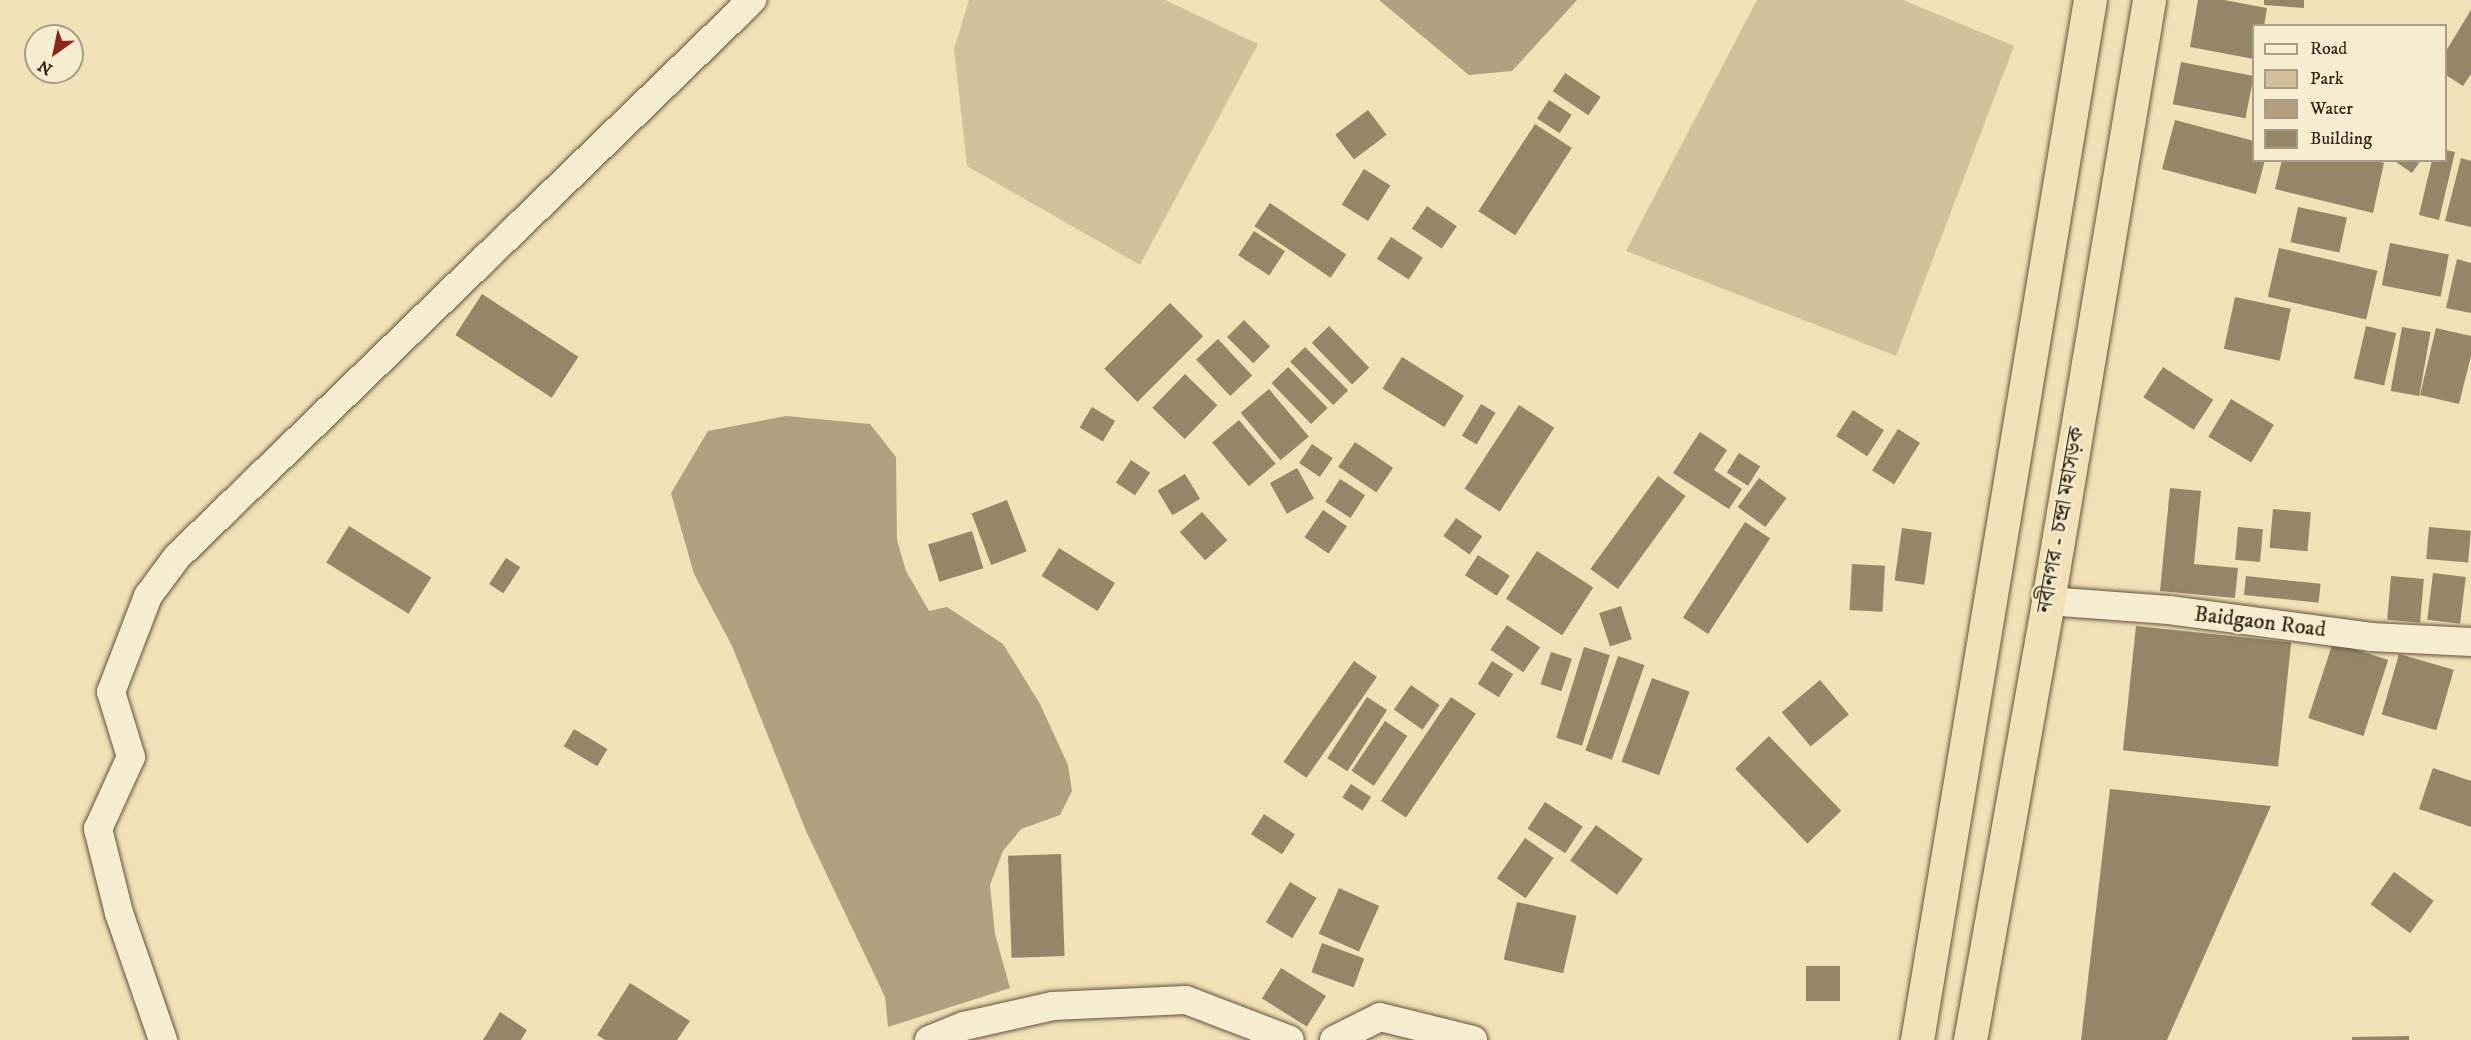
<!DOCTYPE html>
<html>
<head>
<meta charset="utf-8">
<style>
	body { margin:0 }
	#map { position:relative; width:2471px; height:1040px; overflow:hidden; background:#f1e1b6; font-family:"IM FELL DW Pica","Noto Serif Bengali",serif }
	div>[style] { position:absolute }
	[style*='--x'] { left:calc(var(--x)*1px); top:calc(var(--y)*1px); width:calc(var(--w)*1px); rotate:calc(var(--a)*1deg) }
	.green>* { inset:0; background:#d1c19a }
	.water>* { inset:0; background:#b0a07f }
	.building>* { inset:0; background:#968668; transform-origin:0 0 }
	.roads { filter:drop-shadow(0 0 2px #62523c) drop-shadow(0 0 2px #62523c) }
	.minor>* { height:28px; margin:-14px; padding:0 14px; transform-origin:14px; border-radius:14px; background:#f6ecd0 }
	.trunk>* { height:33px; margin:-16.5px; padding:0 16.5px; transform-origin:16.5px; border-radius:16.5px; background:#f1e1b6 }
	span { translate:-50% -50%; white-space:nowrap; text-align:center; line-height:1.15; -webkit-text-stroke:4.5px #f6ecd0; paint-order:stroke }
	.street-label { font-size:22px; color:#332313 }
	.legend { position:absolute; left:2252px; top:24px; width:195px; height:138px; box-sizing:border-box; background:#f6ecd0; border:2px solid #a89c84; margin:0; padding:8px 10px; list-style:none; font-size:18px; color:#332313 }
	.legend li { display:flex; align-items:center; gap:12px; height:30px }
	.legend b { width:30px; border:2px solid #a89c84 }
	.north { position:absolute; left:24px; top:24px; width:60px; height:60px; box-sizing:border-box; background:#f6ecd0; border:2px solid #a89c84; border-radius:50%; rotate:213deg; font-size:16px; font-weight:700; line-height:24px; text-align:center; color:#332313 }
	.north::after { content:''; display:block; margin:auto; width:21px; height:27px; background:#8f2418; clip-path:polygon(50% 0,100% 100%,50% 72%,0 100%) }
</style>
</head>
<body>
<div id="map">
	<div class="green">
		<div style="clip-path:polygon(969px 0,1165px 0,1258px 44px,1140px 265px,967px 166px,954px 49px)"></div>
		<div style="clip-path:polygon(1757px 0,1903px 0,2014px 46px,1896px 356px,1626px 251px)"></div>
	</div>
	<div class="water">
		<div style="clip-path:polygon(1379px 0,1577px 0,1512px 71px,1469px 75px)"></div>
		<div style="clip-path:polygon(786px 416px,870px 424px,896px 457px,897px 540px,906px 571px,929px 611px,947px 607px,1003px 644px,1040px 704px,1068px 765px,1072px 791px,1060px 815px,1021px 829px,1003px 851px,990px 885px,995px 934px,1010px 988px,888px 1027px,885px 997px,806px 831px,732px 646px,694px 574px,671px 493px,708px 431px)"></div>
	</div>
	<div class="building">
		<div style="clip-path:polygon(2198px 0,2224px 0,2267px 8px,2264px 26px,2254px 26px,2254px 59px,2190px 47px)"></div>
		<div style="clip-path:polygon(2264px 0,2304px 0,2304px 8px,2264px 5px)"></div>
		<div style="clip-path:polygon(2471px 10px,2471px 74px,2463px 86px,2446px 75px,2446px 51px)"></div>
		<div style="left:2181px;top:62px;width:74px;height:43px;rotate:11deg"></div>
		<div style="left:1565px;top:73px;width:43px;height:22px;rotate:34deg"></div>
		<div style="left:1549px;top:100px;width:27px;height:22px;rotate:33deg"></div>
		<div style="left:1368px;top:110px;width:31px;height:41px;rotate:53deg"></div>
		<div style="clip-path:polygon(2175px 120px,2254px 141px,2254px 160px,2265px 160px,2256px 194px,2162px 169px)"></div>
		<div style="left:1535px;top:124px;width:44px;height:104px;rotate:33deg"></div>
		<div style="clip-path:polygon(2446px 150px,2455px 152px,2439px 220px,2419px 215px,2432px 160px,2446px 160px)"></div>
		<div style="clip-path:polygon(2461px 158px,2471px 161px,2471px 227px,2445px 221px)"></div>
		<div style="clip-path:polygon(2282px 160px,2372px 160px,2384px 163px,2373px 213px,2275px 189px)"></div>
		<div style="clip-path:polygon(2393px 160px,2421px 160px,2412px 173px)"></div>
		<div style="left:1364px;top:169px;width:31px;height:42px;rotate:32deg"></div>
		<div style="left:1270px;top:203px;width:92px;height:28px;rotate:34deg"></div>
		<div style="left:1427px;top:206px;width:36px;height:27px;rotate:34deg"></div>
		<div style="left:2298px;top:207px;width:50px;height:36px;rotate:12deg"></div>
		<div style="left:1254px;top:231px;width:37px;height:29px;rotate:33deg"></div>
		<div style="left:1391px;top:237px;width:38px;height:26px;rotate:33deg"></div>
		<div style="left:2390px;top:243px;width:60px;height:43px;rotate:11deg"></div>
		<div style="left:2279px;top:248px;width:101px;height:50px;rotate:13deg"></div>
		<div style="clip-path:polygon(2457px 259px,2471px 263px,2471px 313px,2446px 308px)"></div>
		<div style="left:482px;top:294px;width:115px;height:49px;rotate:33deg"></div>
		<div style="left:2235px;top:297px;width:57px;height:53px;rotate:12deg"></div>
		<div style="left:1170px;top:303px;width:47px;height:93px;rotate:45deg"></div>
		<div style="left:1244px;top:320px;width:37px;height:24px;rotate:45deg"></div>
		<div style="left:1329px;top:326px;width:58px;height:24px;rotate:46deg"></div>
		<div style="left:2366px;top:326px;width:31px;height:54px;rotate:13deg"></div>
		<div style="left:2402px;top:327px;width:29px;height:65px;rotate:10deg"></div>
		<div style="clip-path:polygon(2436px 328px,2471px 336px,2471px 356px,2459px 404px,2420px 395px)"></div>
		<div style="left:1218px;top:339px;width:50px;height:30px;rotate:47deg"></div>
		<div style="left:1305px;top:347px;width:61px;height:21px;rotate:45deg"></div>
		<div style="left:1402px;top:357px;width:73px;height:37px;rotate:32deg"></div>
		<div style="left:1288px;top:367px;width:57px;height:23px;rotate:46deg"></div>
		<div style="left:2163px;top:367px;width:60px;height:36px;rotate:33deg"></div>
		<div style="left:1185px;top:374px;width:45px;height:47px;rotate:44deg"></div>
		<div style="left:1269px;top:389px;width:62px;height:37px;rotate:50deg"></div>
		<div style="left:2231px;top:399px;width:50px;height:44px;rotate:31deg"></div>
		<div style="left:1481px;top:404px;width:17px;height:37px;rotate:31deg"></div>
		<div style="left:1519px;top:405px;width:42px;height:100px;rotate:33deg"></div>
		<div style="left:1092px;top:407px;width:27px;height:24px;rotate:31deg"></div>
		<div style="left:1853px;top:410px;width:37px;height:31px;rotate:33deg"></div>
		<div style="left:1239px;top:420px;width:57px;height:35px;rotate:50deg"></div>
		<div style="left:1898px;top:429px;width:26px;height:49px;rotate:32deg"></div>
		<div style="clip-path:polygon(1700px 432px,1727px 450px,1714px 470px,1742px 489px,1729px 509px,1673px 473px)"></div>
		<div style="left:1355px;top:442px;width:46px;height:30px;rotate:34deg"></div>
		<div style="left:1312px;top:444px;width:25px;height:23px;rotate:34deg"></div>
		<div style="left:1739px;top:453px;width:25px;height:23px;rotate:32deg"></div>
		<div style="left:1131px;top:460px;width:23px;height:27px;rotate:34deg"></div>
		<div style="left:1297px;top:468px;width:35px;height:31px;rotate:61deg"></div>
		<div style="left:1185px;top:474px;width:29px;height:32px;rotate:59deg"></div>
		<div style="left:1658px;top:476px;width:34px;height:115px;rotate:36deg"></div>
		<div style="left:1759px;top:478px;width:34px;height:36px;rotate:36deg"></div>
		<div style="left:1340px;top:479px;width:30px;height:27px;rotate:33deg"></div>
		<div style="clip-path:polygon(2170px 488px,2201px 491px,2194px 564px,2238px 568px,2235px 598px,2160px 591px)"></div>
		<div style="left:1007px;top:500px;width:55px;height:38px;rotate:69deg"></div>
		<div style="left:2273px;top:509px;width:38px;height:39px;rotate:5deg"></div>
		<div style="left:1323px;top:510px;width:29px;height:33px;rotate:34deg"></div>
		<div style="left:1202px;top:512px;width:38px;height:30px;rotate:48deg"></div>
		<div style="left:1456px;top:518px;width:32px;height:22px;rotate:35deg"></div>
		<div style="left:1745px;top:522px;width:30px;height:114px;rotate:33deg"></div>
		<div style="left:349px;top:526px;width:97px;height:43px;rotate:32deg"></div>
		<div style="left:2238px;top:527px;width:25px;height:33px;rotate:5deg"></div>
		<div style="left:2429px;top:527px;width:42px;height:32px;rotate:5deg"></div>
		<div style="left:1902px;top:528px;width:30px;height:53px;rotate:8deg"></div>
		<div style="left:972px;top:531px;width:39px;height:46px;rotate:73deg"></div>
		<div style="left:1059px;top:548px;width:66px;height:33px;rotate:32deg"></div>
		<div style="left:1537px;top:551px;width:67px;height:57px;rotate:33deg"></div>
		<div style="left:1478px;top:555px;width:38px;height:24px;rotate:33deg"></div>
		<div style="left:506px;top:558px;width:17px;height:31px;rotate:33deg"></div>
		<div style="left:1852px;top:564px;width:33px;height:46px;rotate:3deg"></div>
		<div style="left:2433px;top:573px;width:33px;height:47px;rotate:7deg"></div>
		<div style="left:2246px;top:576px;width:75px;height:19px;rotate:6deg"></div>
		<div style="left:2391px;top:576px;width:33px;height:44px;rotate:5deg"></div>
		<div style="left:1621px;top:606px;width:35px;height:23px;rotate:72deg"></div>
		<div style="left:1507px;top:625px;width:40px;height:30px;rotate:34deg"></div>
		<div style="left:2136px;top:626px;width:156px;height:125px;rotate:6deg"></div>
		<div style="left:2333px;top:642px;width:58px;height:80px;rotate:18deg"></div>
		<div style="left:1584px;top:647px;width:27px;height:95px;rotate:17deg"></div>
		<div style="left:1551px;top:652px;width:22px;height:34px;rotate:18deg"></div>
		<div style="left:2399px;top:654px;width:57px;height:63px;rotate:16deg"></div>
		<div style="left:1618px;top:656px;width:28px;height:100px;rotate:19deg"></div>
		<div style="left:1354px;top:661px;width:28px;height:123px;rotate:35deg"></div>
		<div style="left:1492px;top:661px;width:25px;height:27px;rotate:32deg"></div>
		<div style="left:1652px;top:678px;width:40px;height:89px;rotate:20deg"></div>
		<div style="left:1820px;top:680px;width:45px;height:50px;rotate:50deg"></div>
		<div style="left:1411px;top:685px;width:35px;height:30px;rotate:35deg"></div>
		<div style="left:1367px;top:697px;width:24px;height:73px;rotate:33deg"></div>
		<div style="left:1451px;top:697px;width:30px;height:125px;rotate:34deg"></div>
		<div style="left:1385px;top:721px;width:27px;height:60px;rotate:34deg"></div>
		<div style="left:574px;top:729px;width:39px;height:20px;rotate:31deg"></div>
		<div style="left:1769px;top:736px;width:104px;height:47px;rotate:46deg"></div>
		<div style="clip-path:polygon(2433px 768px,2471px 781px,2471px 827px,2419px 809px)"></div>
		<div style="left:1351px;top:784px;width:24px;height:16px;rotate:33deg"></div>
		<div style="clip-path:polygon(2110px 789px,2271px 806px,2167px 1040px,2081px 1040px)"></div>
		<div style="left:1545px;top:802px;width:45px;height:32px;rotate:33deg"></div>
		<div style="left:1264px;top:814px;width:37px;height:24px;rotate:33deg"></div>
		<div style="left:1596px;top:825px;width:58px;height:44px;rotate:36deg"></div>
		<div style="left:1525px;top:838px;width:35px;height:49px;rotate:35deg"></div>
		<div style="left:1061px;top:854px;width:102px;height:53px;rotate:88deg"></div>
		<div style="left:2394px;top:872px;width:49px;height:40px;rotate:36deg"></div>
		<div style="left:1290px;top:882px;width:31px;height:47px;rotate:31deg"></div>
		<div style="left:1339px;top:888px;width:44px;height:50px;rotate:24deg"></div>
		<div style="left:1517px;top:902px;width:61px;height:59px;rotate:13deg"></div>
		<div style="left:1322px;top:943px;width:45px;height:31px;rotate:20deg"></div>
		<div style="left:1806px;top:966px;width:34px;height:35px"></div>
		<div style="left:1281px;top:968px;width:53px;height:36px;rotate:32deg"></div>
		<div style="clip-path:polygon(630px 983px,690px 1021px,677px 1040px,605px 1040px,597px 1035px)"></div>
		<div style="clip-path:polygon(500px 1012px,527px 1030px,521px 1040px,483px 1040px)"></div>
		<div style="clip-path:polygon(2409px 1036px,2409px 1040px,2352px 1040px,2352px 1037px)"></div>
	</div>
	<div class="roads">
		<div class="minor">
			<div style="--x:2048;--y:601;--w:121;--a:4.3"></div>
			<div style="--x:2169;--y:610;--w:204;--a:7.6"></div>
			<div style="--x:2371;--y:637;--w:100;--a:2.9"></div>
			<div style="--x:163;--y:1040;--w:134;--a:-109.1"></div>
			<div style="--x:119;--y:913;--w:87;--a:-104"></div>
			<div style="--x:98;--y:829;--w:79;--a:-65.4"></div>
			<div style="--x:131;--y:757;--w:68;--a:-107.1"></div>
			<div style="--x:111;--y:692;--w:103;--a:-68.9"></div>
			<div style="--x:148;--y:596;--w:49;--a:-53.4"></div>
			<div style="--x:177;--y:557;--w:801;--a:-44.09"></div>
			<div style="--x:929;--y:1040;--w:38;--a:-22"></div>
			<div style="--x:964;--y:1026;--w:91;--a:-12.7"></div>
			<div style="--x:1053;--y:1006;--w:133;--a:-2.6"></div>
			<div style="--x:1186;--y:1000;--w:111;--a:21"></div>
			<div style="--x:1334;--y:1040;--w:51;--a:-26.6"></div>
			<div style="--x:1380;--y:1017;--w:96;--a:13.9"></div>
		</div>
		<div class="trunk">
			<div style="--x:1917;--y:1040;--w:1054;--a:-80.56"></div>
			<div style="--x:1970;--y:1040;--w:446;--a:-79.9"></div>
			<div style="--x:2048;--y:601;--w:609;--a:-80.46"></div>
		</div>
	</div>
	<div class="street-label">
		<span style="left:2061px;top:520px;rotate:-80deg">নবীনগর - চন্দ্রা মহাসড়ক</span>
		<span style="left:2260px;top:622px;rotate:7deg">Baidgaon Road</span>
	</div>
	<ul class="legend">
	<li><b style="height:8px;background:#f6ecd0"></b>Road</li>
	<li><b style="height:16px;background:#d1c19a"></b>Park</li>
	<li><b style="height:16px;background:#b0a07f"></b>Water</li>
	<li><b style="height:16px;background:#968668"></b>Building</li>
	</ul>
	<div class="north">N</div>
</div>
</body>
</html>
